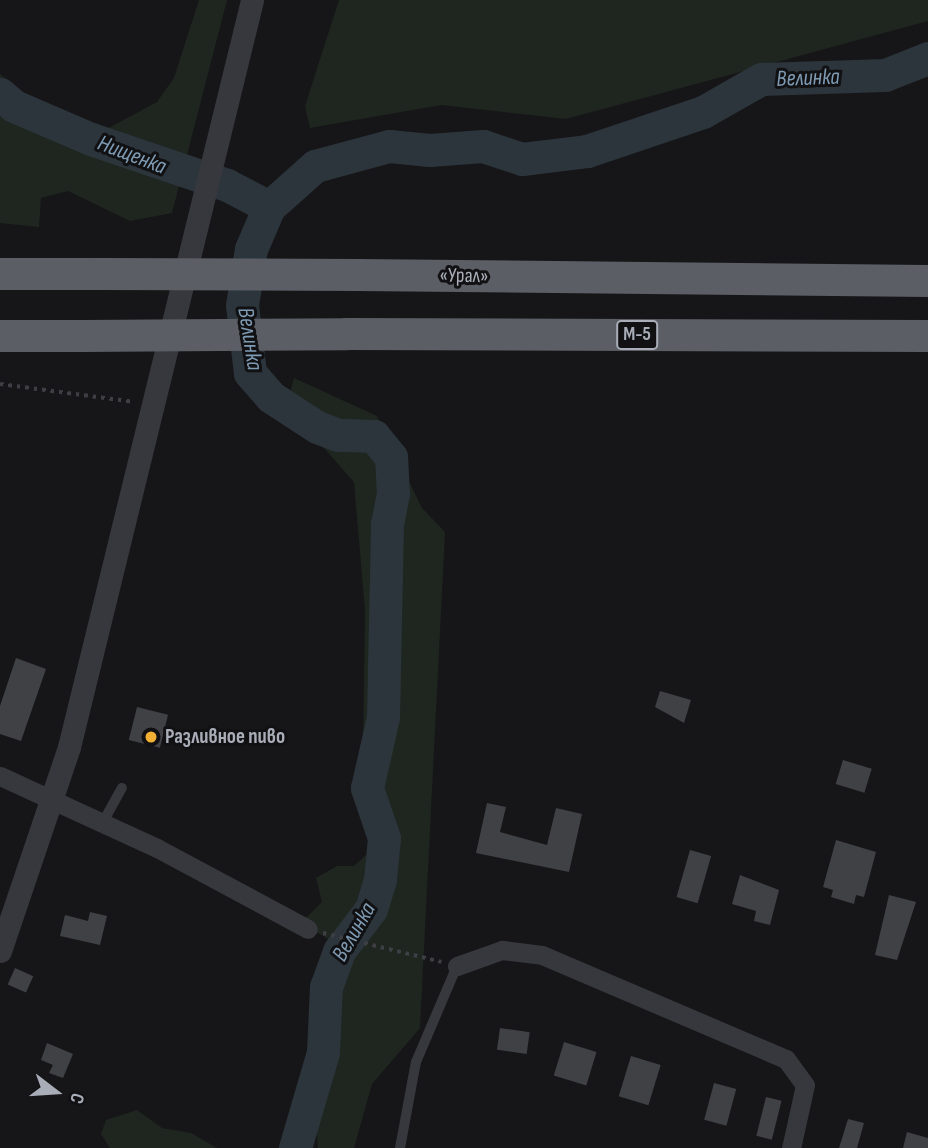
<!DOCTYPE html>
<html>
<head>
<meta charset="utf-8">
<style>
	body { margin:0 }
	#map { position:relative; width:928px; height:1148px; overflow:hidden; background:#161618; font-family:"Sofia Sans Condensed",sans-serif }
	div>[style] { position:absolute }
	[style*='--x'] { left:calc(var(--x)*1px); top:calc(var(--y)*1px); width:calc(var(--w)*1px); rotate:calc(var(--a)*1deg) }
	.green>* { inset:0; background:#1e261f }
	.river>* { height:33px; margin:-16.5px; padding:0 16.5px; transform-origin:16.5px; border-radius:16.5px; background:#2c353c }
	.building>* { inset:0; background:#404145; transform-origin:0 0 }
	.path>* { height:3.5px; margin-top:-1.75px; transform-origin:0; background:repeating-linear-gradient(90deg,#3d3f44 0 3.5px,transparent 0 8.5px) }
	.service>* { height:10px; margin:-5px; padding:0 5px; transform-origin:5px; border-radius:5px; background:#37383d }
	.minor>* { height:19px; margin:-9.5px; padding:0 9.5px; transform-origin:9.5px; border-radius:9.5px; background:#37383d }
	.tertiary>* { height:23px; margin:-11.5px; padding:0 11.5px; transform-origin:11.5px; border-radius:11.5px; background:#37383d }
	.trunk>* { height:32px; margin:-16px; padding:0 16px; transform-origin:16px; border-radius:16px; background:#5b5e65 }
	.trunk-bridge>* { height:32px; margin:-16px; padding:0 16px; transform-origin:16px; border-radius:16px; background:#5b5e65 }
	.dots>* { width:19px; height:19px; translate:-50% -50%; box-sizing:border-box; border:4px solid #111113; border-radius:50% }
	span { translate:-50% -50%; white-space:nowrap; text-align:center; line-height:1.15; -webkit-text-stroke:6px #111113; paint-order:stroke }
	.shield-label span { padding:2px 5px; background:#111113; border:2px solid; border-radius:5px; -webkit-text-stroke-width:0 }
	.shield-label { font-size:19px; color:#a8adb8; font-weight:700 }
	.street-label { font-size:21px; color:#a8adb8 }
	.poi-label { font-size:21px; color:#a8adb8; font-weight:700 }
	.left { translate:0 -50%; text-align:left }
	.water-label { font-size:23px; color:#7f9bb3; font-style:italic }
	.north { position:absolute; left:21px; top:1057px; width:70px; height:70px; -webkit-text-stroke:5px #111113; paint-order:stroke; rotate:107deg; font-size:19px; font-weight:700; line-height:28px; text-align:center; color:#a8adb8 }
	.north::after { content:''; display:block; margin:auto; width:24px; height:32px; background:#a8adb8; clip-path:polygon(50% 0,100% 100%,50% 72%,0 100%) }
</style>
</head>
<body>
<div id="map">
	<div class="green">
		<div style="clip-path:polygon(199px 0,227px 0,172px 213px,130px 221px,68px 191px,41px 198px,39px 227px,0 223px,0 74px,30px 98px,107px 129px,157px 102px,174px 78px)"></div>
		<div style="clip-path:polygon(339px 0,928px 0,928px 21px,566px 119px,441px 105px,310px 128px,305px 106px)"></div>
		<div style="clip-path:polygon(294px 378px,377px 416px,422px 508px,445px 532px,420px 1028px,372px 1084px,354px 1148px,318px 1148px,311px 1058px,330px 940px,301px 923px,322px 902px,316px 878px,337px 866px,354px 866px,369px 852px,363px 750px,365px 611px,354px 482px,324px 448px,283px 419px)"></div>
		<div style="clip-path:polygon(137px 1110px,162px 1128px,191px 1133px,217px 1148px,110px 1148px,101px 1134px,106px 1120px)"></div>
	</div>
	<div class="river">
		<div style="--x:0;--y:94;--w:18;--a:41"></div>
		<div style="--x:14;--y:106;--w:84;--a:23.2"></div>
		<div style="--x:91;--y:139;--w:144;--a:18.7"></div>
		<div style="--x:227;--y:185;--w:47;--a:27.6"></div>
		<div style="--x:295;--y:1148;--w:100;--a:-73.7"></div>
		<div style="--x:323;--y:1052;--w:65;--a:-87.4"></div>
		<div style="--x:326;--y:987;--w:38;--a:-70"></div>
		<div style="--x:339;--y:951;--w:53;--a:-52.7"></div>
		<div style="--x:371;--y:909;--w:30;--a:-73"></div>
		<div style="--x:380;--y:880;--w:42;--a:-84.6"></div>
		<div style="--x:384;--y:838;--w:53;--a:-108.8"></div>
		<div style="--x:367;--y:788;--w:73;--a:-77.3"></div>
		<div style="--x:383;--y:717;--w:193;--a:-88.8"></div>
		<div style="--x:387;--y:524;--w:31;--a:-79"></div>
		<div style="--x:393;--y:494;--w:37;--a:-93"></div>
		<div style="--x:391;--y:457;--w:27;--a:-129"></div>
		<div style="--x:374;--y:436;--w:36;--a:-178"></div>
		<div style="--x:338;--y:435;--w:22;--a:-159"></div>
		<div style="--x:317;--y:427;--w:55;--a:-146.9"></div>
		<div style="--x:271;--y:397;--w:32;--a:-131"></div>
		<div style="--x:250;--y:373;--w:68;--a:-96.7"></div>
		<div style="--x:242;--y:305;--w:57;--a:-80.9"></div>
		<div style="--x:251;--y:249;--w:46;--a:-66.8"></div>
		<div style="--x:269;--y:207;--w:62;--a:-41.7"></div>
		<div style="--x:315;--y:166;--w:77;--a:-15.1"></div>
		<div style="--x:389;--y:146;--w:41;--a:5.6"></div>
		<div style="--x:430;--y:150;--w:53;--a:-4.3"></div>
		<div style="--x:483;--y:146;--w:41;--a:18.4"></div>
		<div style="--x:522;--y:159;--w:65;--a:-7"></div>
		<div style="--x:587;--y:151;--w:122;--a:-18.6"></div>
		<div style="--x:703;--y:112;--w:67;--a:-29.6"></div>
		<div style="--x:761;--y:79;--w:124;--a:-1.8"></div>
		<div style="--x:885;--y:75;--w:46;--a:-21.6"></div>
	</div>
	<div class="building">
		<div style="clip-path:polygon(16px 658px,46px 669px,21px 741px,0 734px,0 706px)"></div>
		<div style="clip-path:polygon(660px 691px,691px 700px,684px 723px,655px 707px)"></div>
		<div style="left:137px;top:707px;width:32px;height:34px;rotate:14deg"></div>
		<div style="left:843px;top:760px;width:30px;height:25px;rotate:17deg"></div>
		<div style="clip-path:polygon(487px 803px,506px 807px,500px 832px,547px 845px,556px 808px,582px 814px,569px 872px,476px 853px)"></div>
		<div style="clip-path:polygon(836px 840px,876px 852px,864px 897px,856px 895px,854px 904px,831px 897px,833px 890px,823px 887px)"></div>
		<div style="left:690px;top:850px;width:22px;height:49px;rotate:16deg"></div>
		<div style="clip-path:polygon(740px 875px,779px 890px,770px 925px,754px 921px,756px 911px,732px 904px)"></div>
		<div style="clip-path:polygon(889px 895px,916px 902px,897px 960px,875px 955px)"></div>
		<div style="clip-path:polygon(90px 912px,107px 916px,100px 945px,60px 936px,65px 915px,88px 921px)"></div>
		<div style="left:15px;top:968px;width:20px;height:18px;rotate:24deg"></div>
		<div style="left:500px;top:1028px;width:30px;height:22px;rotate:8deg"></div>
		<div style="left:564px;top:1042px;width:34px;height:35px;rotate:17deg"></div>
		<div style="clip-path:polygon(47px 1043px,73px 1054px,63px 1078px,49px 1073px,53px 1065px,41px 1060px)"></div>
		<div style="left:631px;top:1056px;width:31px;height:42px;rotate:17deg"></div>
		<div style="left:714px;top:1083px;width:23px;height:38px;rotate:15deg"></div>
		<div style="left:766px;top:1097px;width:16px;height:40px;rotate:14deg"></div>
		<div style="clip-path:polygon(848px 1119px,864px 1123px,857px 1148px,839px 1148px)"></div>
		<div style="clip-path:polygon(907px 1132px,928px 1138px,928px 1148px,903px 1148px)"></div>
	</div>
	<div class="path">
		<div style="--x:0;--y:384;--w:136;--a:7.6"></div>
		<div style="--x:323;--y:933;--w:122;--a:13.7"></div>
	</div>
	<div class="service">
		<div style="--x:103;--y:822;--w:39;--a:-61"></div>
		<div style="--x:400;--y:1148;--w:87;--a:-79.5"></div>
		<div style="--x:416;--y:1062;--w:104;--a:-66.9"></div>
	</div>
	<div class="minor">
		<div style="--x:0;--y:776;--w:173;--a:24.6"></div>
		<div style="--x:157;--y:848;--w:171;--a:28.2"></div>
		<div style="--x:457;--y:966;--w:48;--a:-19.6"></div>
		<div style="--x:502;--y:950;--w:40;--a:7.1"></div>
		<div style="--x:542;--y:955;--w:265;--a:23.1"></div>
		<div style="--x:786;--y:1059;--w:32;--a:54"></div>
		<div style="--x:805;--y:1085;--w:65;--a:102.5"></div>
	</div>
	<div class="tertiary">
		<div style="--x:0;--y:951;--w:215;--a:-71.3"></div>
		<div style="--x:69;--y:747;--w:769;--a:-76.23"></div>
	</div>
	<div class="trunk">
		<div style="--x:0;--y:274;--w:100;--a:0"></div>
		<div style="--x:358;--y:275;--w:570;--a:0.6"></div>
		<div style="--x:347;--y:334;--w:581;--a:0.2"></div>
		<div style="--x:0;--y:336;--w:83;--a:0"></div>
	</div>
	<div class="trunk-bridge">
		<div style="--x:100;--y:274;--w:258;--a:0.2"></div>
		<div style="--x:83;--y:336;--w:264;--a:-0.4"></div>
	</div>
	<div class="dots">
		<div style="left:151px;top:737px;background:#f2b134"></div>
	</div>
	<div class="shield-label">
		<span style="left:637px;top:335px">М-5</span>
	</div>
	<div class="street-label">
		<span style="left:464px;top:276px;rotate:1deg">«Урал»</span>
	</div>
	<div class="poi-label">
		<span class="left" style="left:165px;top:737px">Разливное пиво</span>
	</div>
	<div class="water-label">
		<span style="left:808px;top:78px;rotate:-2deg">Велинка</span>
		<span style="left:132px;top:155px;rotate:21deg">Нищенка</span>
		<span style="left:250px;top:339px;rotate:81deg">Велинка</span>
		<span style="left:354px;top:932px;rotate:-60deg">Велинка</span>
	</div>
	<div class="north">С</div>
</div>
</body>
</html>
